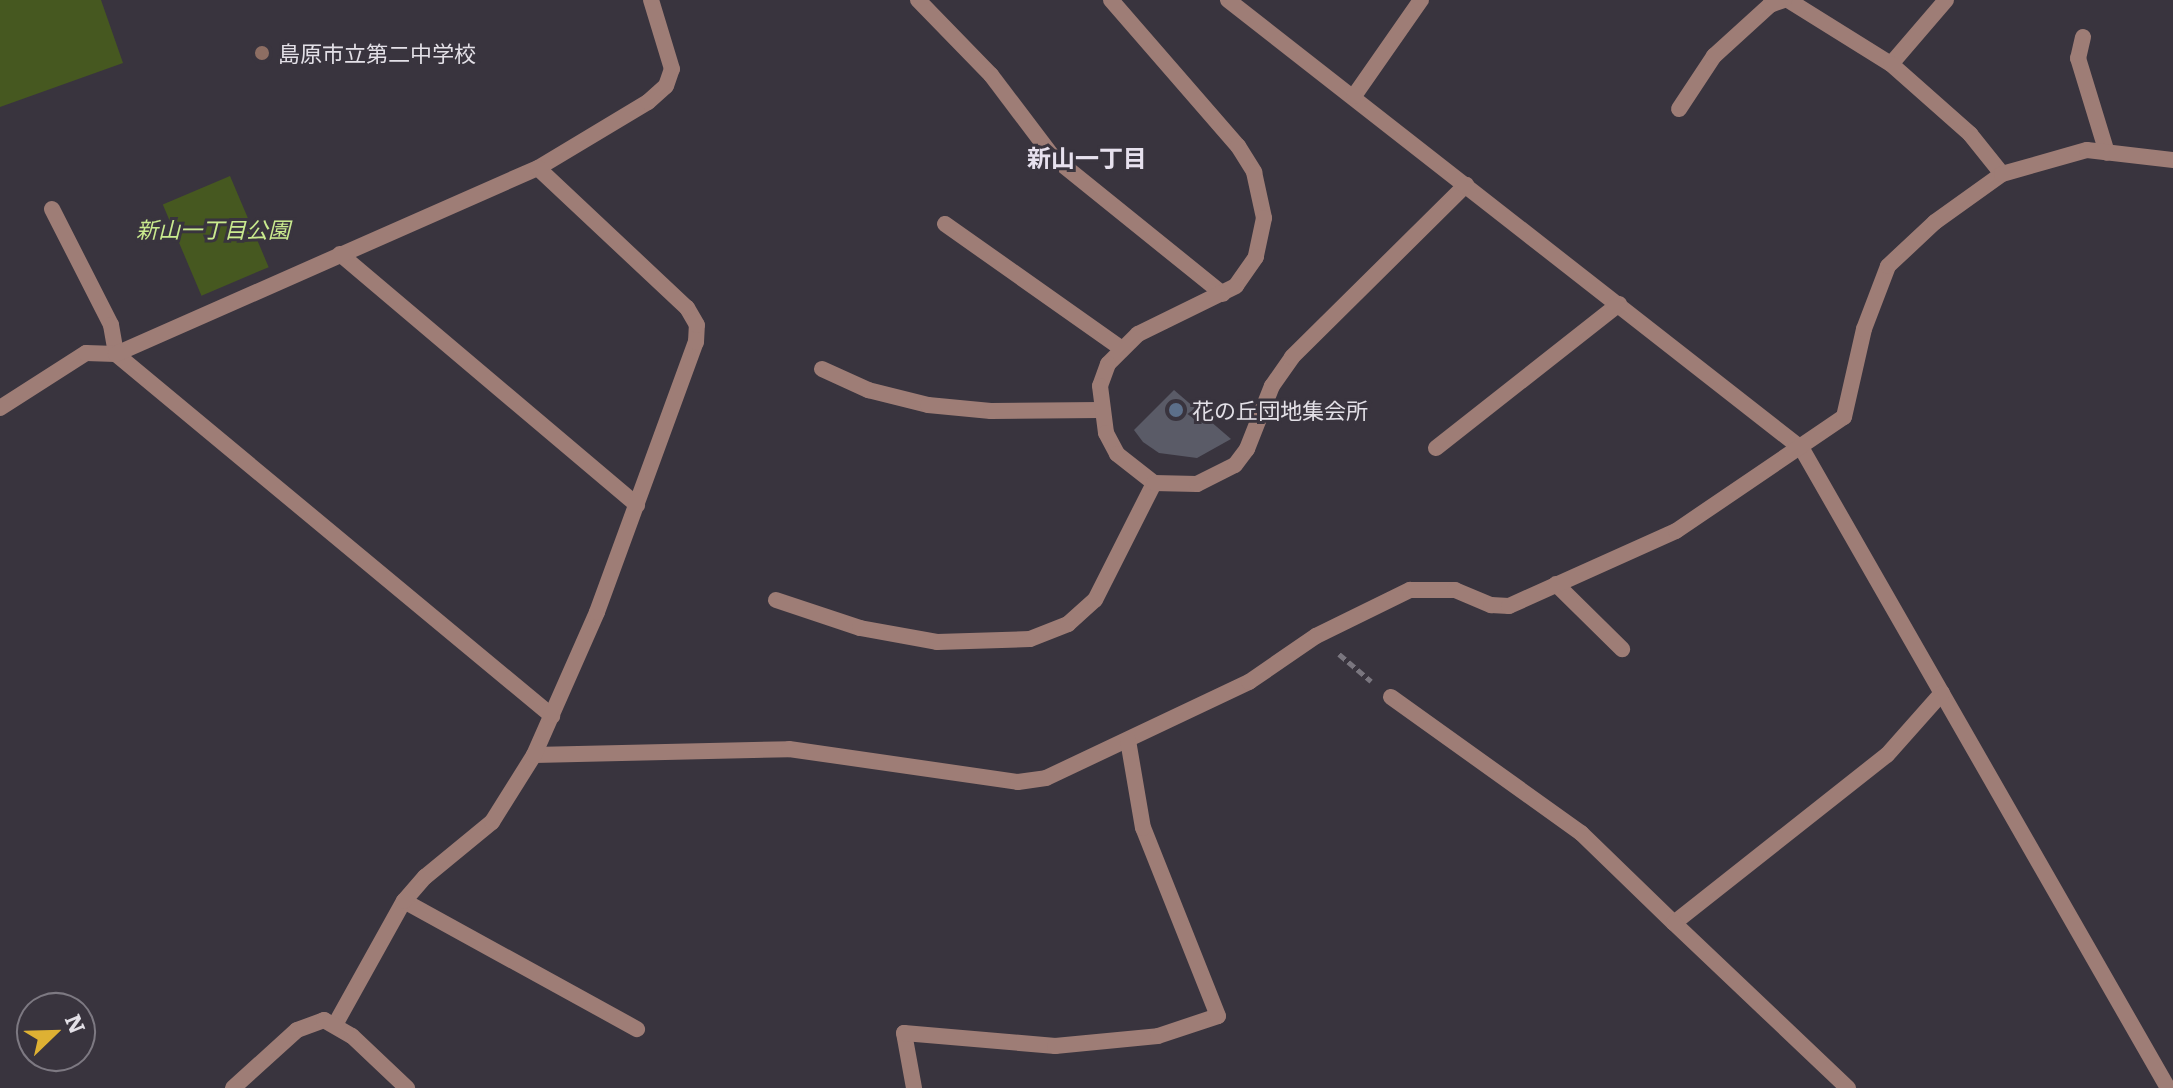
<!DOCTYPE html>
<html>
<head>
<meta charset="utf-8">
<style>
	body { margin:0 }
	#map { position:relative; width:2173px; height:1088px; overflow:hidden; background:#39343e; font-family:Literata,"Noto Sans JP",serif }
	div>[style] { position:absolute }
	[style*='--x'] { left:calc(var(--x)*1px); top:calc(var(--y)*1px); width:calc(var(--w)*1px); rotate:calc(var(--a)*1deg) }
	.green>* { inset:0; background:#465820; transform-origin:0 0 }
	.building>* { inset:0; background:#5a5b67 }
	.path>* { height:5px; margin-top:-2.5px; transform-origin:0; background:repeating-linear-gradient(90deg,#7a767f 0 8px,transparent 0 12px) }
	.lane>* { height:16px; margin:-8px; padding:0 8px; transform-origin:8px; border-radius:8px; background:#9e7d76 }
	.street>* { height:16px; margin:-8px; padding:0 8px; transform-origin:8px; border-radius:8px; background:#9e7d76 }
	.dots>* { width:22px; height:22px; translate:-50% -50%; box-sizing:border-box; border:4px solid #39343e; border-radius:50% }
	span { translate:-50% -50%; white-space:nowrap; text-align:center; line-height:1.15; -webkit-text-stroke:6px #39343e; paint-order:stroke }
	.poi-label { font-size:22px; color:#e3e0e7 }
	.left { translate:0 -50%; text-align:left }
	.park-label { font-size:22px; color:#c9ea8e; font-style:italic }
	.neighbourhood-label { font-size:24px; color:#e7e1ee; font-weight:700 }
	.north { position:absolute; left:16px; top:992px; width:80px; height:80px; box-sizing:border-box; background:#39343e; border:2px solid #7d7982; border-radius:50%; rotate:67deg; font-size:22px; font-weight:700; line-height:32px; text-align:center; color:#e3e0e7 }
	.north::after { content:''; display:block; margin:auto; width:28px; height:36px; background:#deb133; clip-path:polygon(50% 0,100% 100%,50% 72%,0 100%) }
</style>
</head>
<body>
<div id="map">
	<div class="green">
		<div style="clip-path:polygon(0 0,101px 0,123px 63px,0 107px)"></div>
		<div style="left:230px;top:176px;width:99px;height:73px;rotate:67deg"></div>
	</div>
	<div class="building">
		<div style="clip-path:polygon(1174px 390px,1231px 439px,1197px 458px,1159px 453px,1143px 442px,1134px 430px)"></div>
	</div>
	<div class="path">
		<div style="--x:1339;--y:654;--w:42;--a:40.2"></div>
	</div>
	<div class="lane">
		<div style="--x:918;--y:0;--w:105;--a:45.8"></div>
		<div style="--x:991;--y:75;--w:103;--a:52.9"></div>
		<div style="--x:1053;--y:157;--w:218;--a:38.9"></div>
		<div style="--x:945;--y:224;--w:215;--a:35.2"></div>
		<div style="--x:822;--y:369;--w:51;--a:24.5"></div>
		<div style="--x:868;--y:390;--w:62;--a:14"></div>
		<div style="--x:928;--y:405;--w:63;--a:5.4"></div>
		<div style="--x:991;--y:411;--w:109;--a:-0.5"></div>
		<div style="--x:776;--y:600;--w:89;--a:18.4"></div>
		<div style="--x:860;--y:628;--w:78;--a:10.3"></div>
		<div style="--x:937;--y:642;--w:93;--a:-1.8"></div>
		<div style="--x:1030;--y:639;--w:41;--a:-21.5"></div>
		<div style="--x:1068;--y:624;--w:36;--a:-42"></div>
		<div style="--x:1095;--y:600;--w:131;--a:-63.2"></div>
	</div>
	<div class="street">
		<div style="--x:1111;--y:0;--w:194;--a:49"></div>
		<div style="--x:1238;--y:146;--w:31;--a:58"></div>
		<div style="--x:1254;--y:172;--w:47;--a:77.7"></div>
		<div style="--x:1264;--y:218;--w:40;--a:102"></div>
		<div style="--x:1256;--y:257;--w:35;--a:125"></div>
		<div style="--x:1236;--y:286;--w:109;--a:153.9"></div>
		<div style="--x:1138;--y:334;--w:42;--a:135"></div>
		<div style="--x:1108;--y:364;--w:23;--a:110"></div>
		<div style="--x:1100;--y:386;--w:47;--a:82.7"></div>
		<div style="--x:1106;--y:433;--w:24;--a:62"></div>
		<div style="--x:1117;--y:454;--w:47;--a:38.1"></div>
		<div style="--x:1154;--y:483;--w:43;--a:1.3"></div>
		<div style="--x:1197;--y:484;--w:42;--a:-26.6"></div>
		<div style="--x:1235;--y:465;--w:20;--a:-53"></div>
		<div style="--x:1247;--y:449;--w:68;--a:-68.4"></div>
		<div style="--x:1272;--y:386;--w:35;--a:-55"></div>
		<div style="--x:1292;--y:357;--w:245;--a:-44.7"></div>
		<div style="--x:1228;--y:0;--w:729;--a:38.03"></div>
		<div style="--x:1802;--y:449;--w:736;--a:60.2"></div>
		<div style="--x:1788;--y:0;--w:121;--a:31.9"></div>
		<div style="--x:1946;--y:0;--w:84;--a:130.7"></div>
		<div style="--x:1891;--y:64;--w:106;--a:41.5"></div>
		<div style="--x:1970;--y:134;--w:51;--a:51.3"></div>
		<div style="--x:2083;--y:37;--w:22;--a:103"></div>
		<div style="--x:2078;--y:58;--w:99;--a:73"></div>
		<div style="--x:1354;--y:96;--w:117;--a:-55.1"></div>
		<div style="--x:1679;--y:109;--w:64;--a:-56.6"></div>
		<div style="--x:1714;--y:56;--w:76;--a:-42.3"></div>
		<div style="--x:1770;--y:5;--w:15;--a:-20"></div>
		<div style="--x:52;--y:209;--w:130;--a:63"></div>
		<div style="--x:111;--y:325;--w:29;--a:80"></div>
		<div style="--x:116;--y:354;--w:567;--a:39.7"></div>
		<div style="--x:340;--y:254;--w:389;--a:40.2"></div>
		<div style="--x:0;--y:408;--w:102;--a:-32.6"></div>
		<div style="--x:86;--y:353;--w:30;--a:2"></div>
		<div style="--x:116;--y:354;--w:461;--a:-23.8"></div>
		<div style="--x:538;--y:168;--w:128;--a:-31"></div>
		<div style="--x:648;--y:102;--w:24;--a:-42"></div>
		<div style="--x:666;--y:86;--w:18;--a:-71"></div>
		<div style="--x:672;--y:69;--w:72;--a:-106.9"></div>
		<div style="--x:1436;--y:448;--w:233;--a:-38.2"></div>
		<div style="--x:1556;--y:584;--w:93;--a:44.6"></div>
		<div style="--x:1391;--y:697;--w:234;--a:35.6"></div>
		<div style="--x:1581;--y:833;--w:129;--a:44.1"></div>
		<div style="--x:1674;--y:923;--w:271;--a:-38.3"></div>
		<div style="--x:1887;--y:755;--w:83;--a:-48.4"></div>
		<div style="--x:534;--y:755;--w:255;--a:-1.3"></div>
		<div style="--x:789;--y:749;--w:231;--a:8.2"></div>
		<div style="--x:1018;--y:782;--w:28;--a:-8"></div>
		<div style="--x:1046;--y:778;--w:225;--a:-25.3"></div>
		<div style="--x:1249;--y:682;--w:81;--a:-34.5"></div>
		<div style="--x:1316;--y:636;--w:105;--a:-26.1"></div>
		<div style="--x:1410;--y:590;--w:45;--a:0"></div>
		<div style="--x:1455;--y:590;--w:39;--a:23"></div>
		<div style="--x:1491;--y:605;--w:18;--a:3"></div>
		<div style="--x:1509;--y:606;--w:183;--a:-24.2"></div>
		<div style="--x:1676;--y:531;--w:203;--a:-34.2"></div>
		<div style="--x:1844;--y:417;--w:90;--a:-77.2"></div>
		<div style="--x:1864;--y:329;--w:67;--a:-69.1"></div>
		<div style="--x:1888;--y:266;--w:64;--a:-43.1"></div>
		<div style="--x:1935;--y:222;--w:82;--a:-35.6"></div>
		<div style="--x:2002;--y:174;--w:88;--a:-15.8"></div>
		<div style="--x:2087;--y:150;--w:87;--a:6.6"></div>
		<div style="--x:404;--y:901;--w:266;--a:28.8"></div>
		<div style="--x:1674;--y:923;--w:240;--a:43.5"></div>
		<div style="--x:336;--y:1023;--w:140;--a:-60.9"></div>
		<div style="--x:404;--y:901;--w:32;--a:-49"></div>
		<div style="--x:425;--y:877;--w:87;--a:-39.4"></div>
		<div style="--x:492;--y:822;--w:79;--a:-57.9"></div>
		<div style="--x:534;--y:755;--w:156;--a:-66.2"></div>
		<div style="--x:597;--y:612;--w:288;--a:-69.9"></div>
		<div style="--x:696;--y:342;--w:17;--a:-87"></div>
		<div style="--x:697;--y:325;--w:20;--a:-120"></div>
		<div style="--x:687;--y:308;--w:204;--a:-136.8"></div>
		<div style="--x:233;--y:1088;--w:86;--a:-42.2"></div>
		<div style="--x:297;--y:1030;--w:29;--a:-20"></div>
		<div style="--x:324;--y:1020;--w:32;--a:30"></div>
		<div style="--x:352;--y:1036;--w:76;--a:43.4"></div>
		<div style="--x:914;--y:1088;--w:56;--a:-100.3"></div>
		<div style="--x:904;--y:1033;--w:152;--a:4.9"></div>
		<div style="--x:1055;--y:1046;--w:103;--a:-5.5"></div>
		<div style="--x:1158;--y:1036;--w:63;--a:-18.4"></div>
		<div style="--x:1218;--y:1016;--w:202;--a:-111.7"></div>
		<div style="--x:1143;--y:828;--w:89;--a:-99.7"></div>
	</div>
	<div class="dots">
		<div style="left:262px;top:53px;background:#8d6e63"></div>
		<div style="left:1176px;top:410px;background:#5c6f8a"></div>
	</div>
	<div class="poi-label">
		<span class="left" style="left:278px;top:53px">島原市立第二中学校</span>
		<span class="left" style="left:1192px;top:410px">花の丘団地集会所</span>
	</div>
	<div class="park-label">
		<span style="left:213px;top:229px">新山一丁目公園</span>
	</div>
	<div class="neighbourhood-label">
		<span style="left:1087px;top:157px">新山一丁目</span>
	</div>
	<div class="north">N</div>
</div>
</body>
</html>
